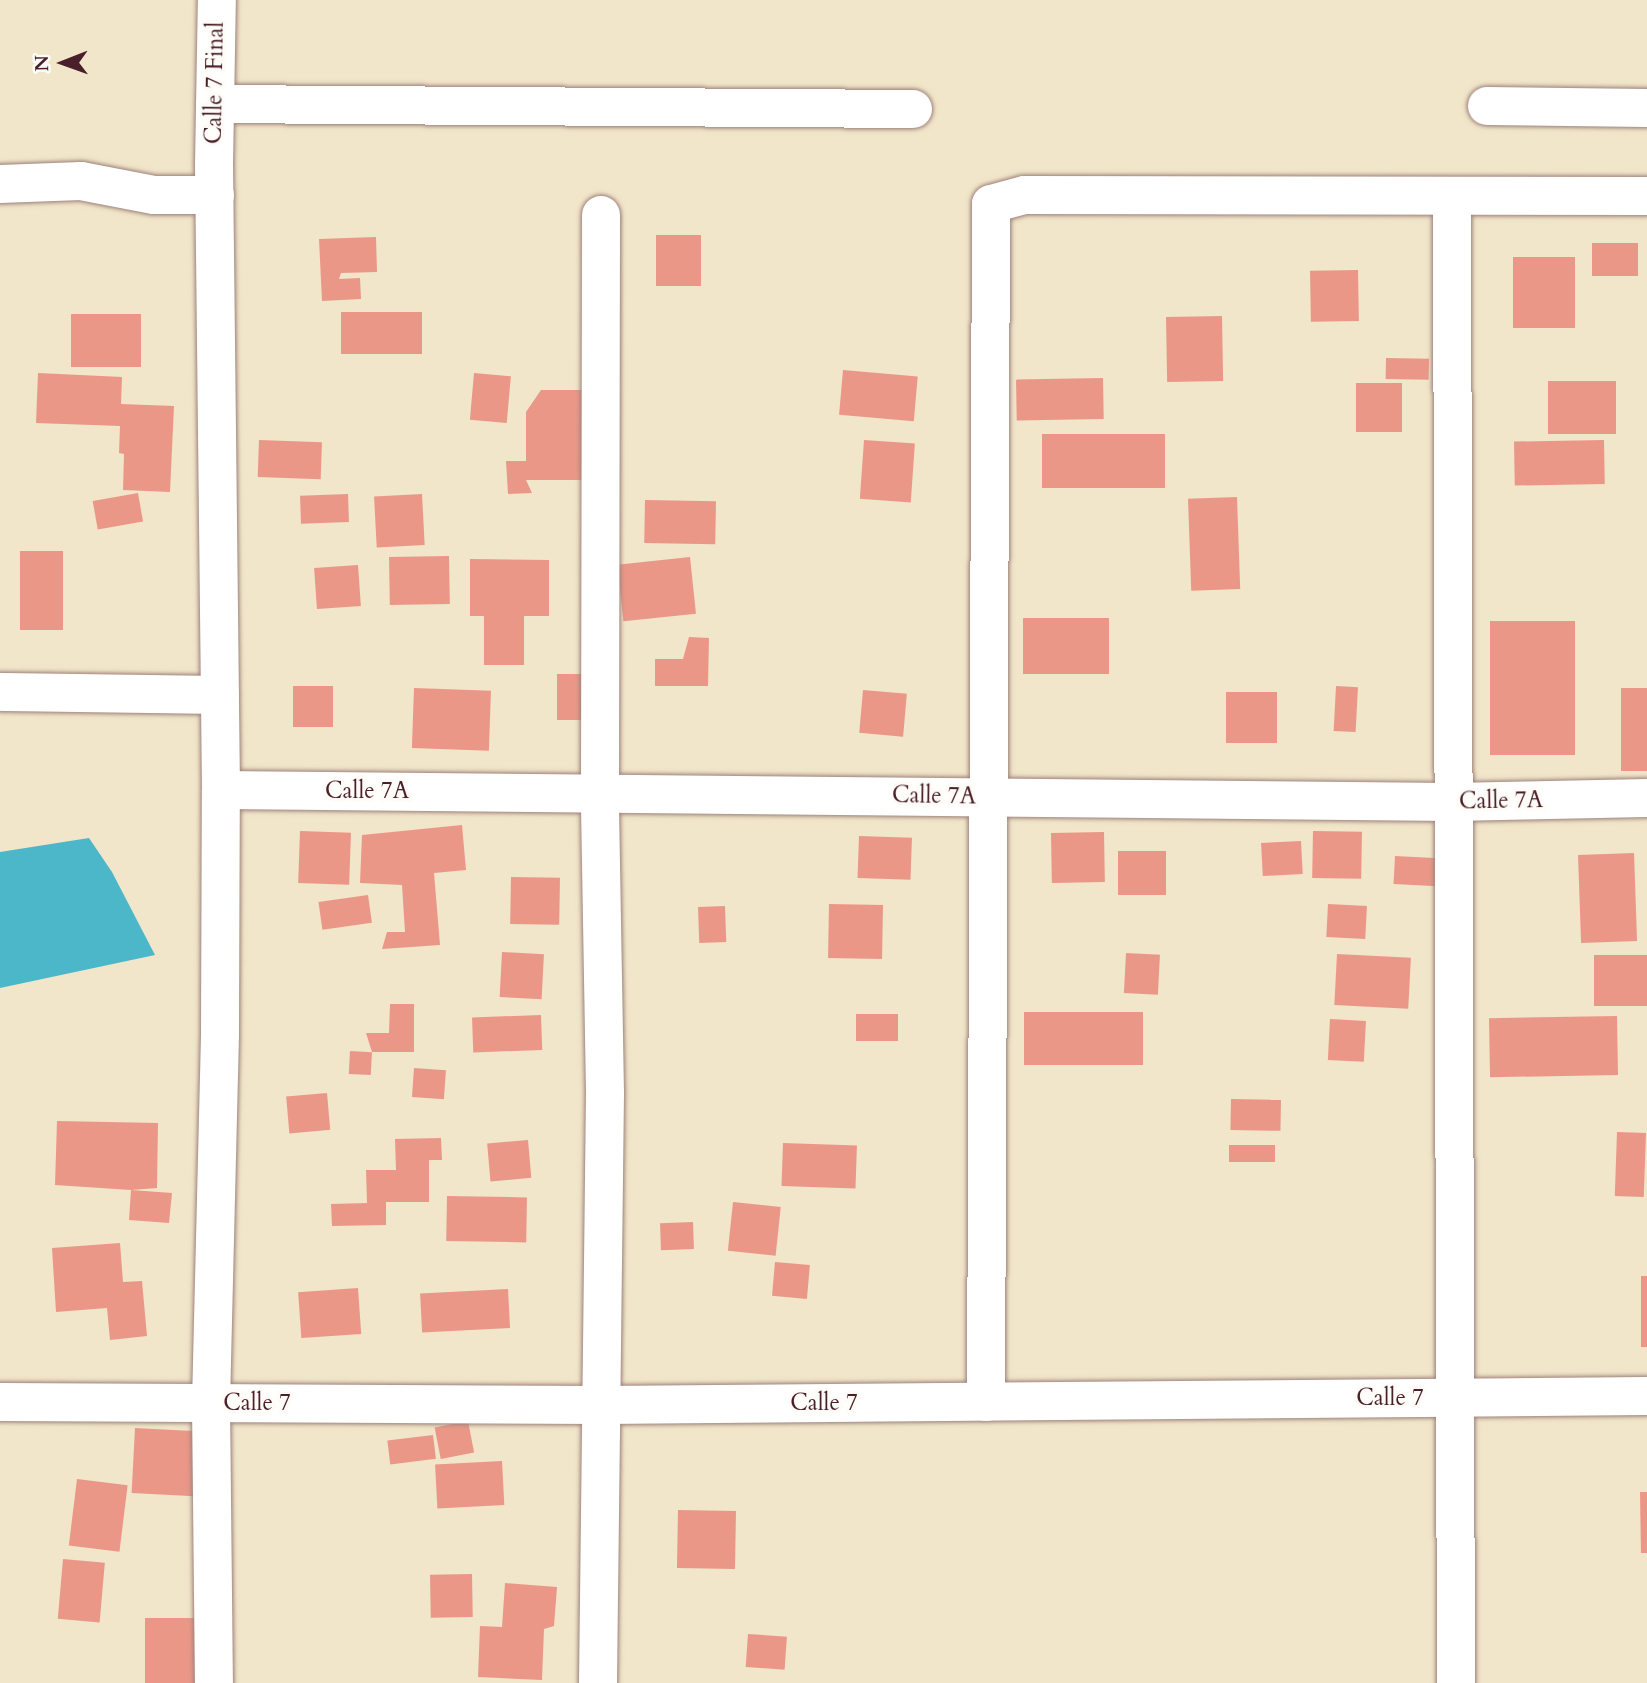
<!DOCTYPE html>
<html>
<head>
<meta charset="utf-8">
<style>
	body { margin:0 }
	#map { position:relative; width:1647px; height:1683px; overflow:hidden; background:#f1e5ca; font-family:Cardo,serif }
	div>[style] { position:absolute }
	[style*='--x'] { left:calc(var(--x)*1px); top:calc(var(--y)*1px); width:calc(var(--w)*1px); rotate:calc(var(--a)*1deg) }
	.water>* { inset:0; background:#4db7ca }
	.building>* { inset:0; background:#eb9788; transform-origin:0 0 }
	.roads { filter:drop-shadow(0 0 2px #9e827a) drop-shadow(0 0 2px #9e827a) }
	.minor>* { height:38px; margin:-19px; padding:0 19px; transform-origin:19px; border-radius:19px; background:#fff }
	.tertiary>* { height:38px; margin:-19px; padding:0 19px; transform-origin:19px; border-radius:19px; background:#fff }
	span { translate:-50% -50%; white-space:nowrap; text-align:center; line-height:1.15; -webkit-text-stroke:7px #fdfcf7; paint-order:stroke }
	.street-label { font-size:23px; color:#4a1f2b }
	.north { position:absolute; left:28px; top:28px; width:70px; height:70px; -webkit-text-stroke:5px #fdfcf7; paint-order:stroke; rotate:269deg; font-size:19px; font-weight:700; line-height:28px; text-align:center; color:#4a1f2b }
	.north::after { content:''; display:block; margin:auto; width:24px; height:32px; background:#4a1f2b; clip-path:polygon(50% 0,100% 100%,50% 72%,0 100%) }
</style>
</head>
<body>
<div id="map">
	<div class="water">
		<div style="clip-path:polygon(89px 838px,112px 872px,155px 955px,0 988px,0 852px)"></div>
	</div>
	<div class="building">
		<div style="left:656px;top:235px;width:45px;height:51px"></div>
		<div style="clip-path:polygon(376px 237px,377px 272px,341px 273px,339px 279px,360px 278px,361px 299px,322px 301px,319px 239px)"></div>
		<div style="left:1592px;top:243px;width:46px;height:33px"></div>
		<div style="left:1513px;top:257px;width:62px;height:71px"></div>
		<div style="left:1358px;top:270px;width:51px;height:48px;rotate:89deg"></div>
		<div style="left:422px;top:312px;width:42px;height:81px;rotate:90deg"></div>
		<div style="left:71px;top:314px;width:70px;height:53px"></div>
		<div style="left:1222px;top:316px;width:65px;height:56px;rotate:89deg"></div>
		<div style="left:1386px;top:358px;width:43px;height:21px;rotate:1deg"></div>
		<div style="left:843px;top:370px;width:75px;height:45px;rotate:5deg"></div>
		<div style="clip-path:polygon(38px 373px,122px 377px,121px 404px,174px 406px,170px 492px,123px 490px,124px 454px,119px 453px,120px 426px,36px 423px)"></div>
		<div style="left:474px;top:373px;width:37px;height:47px;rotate:5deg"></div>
		<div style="left:1103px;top:378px;width:41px;height:87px;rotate:89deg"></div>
		<div style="left:1616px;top:381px;width:53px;height:68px;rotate:90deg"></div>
		<div style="left:1356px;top:383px;width:46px;height:49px"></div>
		<div style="clip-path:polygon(541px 390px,587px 390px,588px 480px,526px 480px,532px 493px,508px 494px,506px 461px,526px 461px,526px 412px)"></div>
		<div style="left:1165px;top:434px;width:54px;height:123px;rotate:90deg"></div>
		<div style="left:259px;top:440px;width:63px;height:37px;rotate:2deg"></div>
		<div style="left:864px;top:440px;width:51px;height:59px;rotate:4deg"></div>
		<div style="left:1604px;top:440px;width:44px;height:90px;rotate:89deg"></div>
		<div style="left:138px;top:493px;width:29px;height:46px;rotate:80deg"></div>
		<div style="left:348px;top:494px;width:28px;height:48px;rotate:88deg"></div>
		<div style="left:422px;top:494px;width:51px;height:48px;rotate:87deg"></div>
		<div style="left:1237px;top:497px;width:92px;height:49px;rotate:88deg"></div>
		<div style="left:645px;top:500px;width:71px;height:43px;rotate:1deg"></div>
		<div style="left:20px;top:551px;width:43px;height:79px"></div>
		<div style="left:449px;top:556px;width:48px;height:60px;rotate:89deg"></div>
		<div style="left:690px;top:557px;width:57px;height:73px;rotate:84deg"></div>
		<div style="clip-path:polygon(470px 559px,549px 560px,549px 616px,524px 616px,524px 665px,484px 665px,484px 616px,470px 616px)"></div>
		<div style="left:358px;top:565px;width:41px;height:44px;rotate:86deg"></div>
		<div style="left:1023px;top:618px;width:86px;height:56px"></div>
		<div style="left:1575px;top:621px;width:134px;height:85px;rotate:90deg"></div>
		<div style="clip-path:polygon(689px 637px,709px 638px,708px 686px,655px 686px,655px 659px,683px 659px)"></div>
		<div style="left:557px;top:674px;width:38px;height:46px"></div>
		<div style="left:333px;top:686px;width:41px;height:40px;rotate:90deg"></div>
		<div style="left:1336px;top:686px;width:22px;height:45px;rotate:3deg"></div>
		<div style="left:414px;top:688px;width:77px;height:60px;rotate:2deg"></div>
		<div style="left:1621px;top:688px;width:26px;height:83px"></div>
		<div style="left:863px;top:690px;width:44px;height:43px;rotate:5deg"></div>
		<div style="left:1277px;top:692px;width:51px;height:51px;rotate:90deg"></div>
		<div style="clip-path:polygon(462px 825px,466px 870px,434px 873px,440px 945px,382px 949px,387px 932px,405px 932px,402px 885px,360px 883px,362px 835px)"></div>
		<div style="left:300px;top:831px;width:51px;height:52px;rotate:2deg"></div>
		<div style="left:1313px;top:831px;width:49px;height:47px;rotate:1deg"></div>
		<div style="left:1104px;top:832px;width:50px;height:53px;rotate:89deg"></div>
		<div style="left:859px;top:836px;width:53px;height:42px;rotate:2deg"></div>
		<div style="left:1301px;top:841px;width:33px;height:40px;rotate:87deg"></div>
		<div style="left:1118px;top:851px;width:48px;height:44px"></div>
		<div style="left:1634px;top:853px;width:88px;height:56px;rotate:88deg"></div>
		<div style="left:1395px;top:856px;width:44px;height:28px;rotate:3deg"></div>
		<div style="left:511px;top:877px;width:49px;height:47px;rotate:1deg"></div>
		<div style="left:368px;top:895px;width:28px;height:50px;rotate:82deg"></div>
		<div style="left:829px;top:904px;width:54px;height:54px;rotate:1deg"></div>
		<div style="left:1328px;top:904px;width:39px;height:33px;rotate:3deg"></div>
		<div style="left:725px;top:906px;width:36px;height:27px;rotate:88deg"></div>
		<div style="left:502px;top:952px;width:42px;height:45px;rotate:3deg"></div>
		<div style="left:1126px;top:953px;width:34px;height:40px;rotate:3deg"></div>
		<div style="left:1337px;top:954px;width:74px;height:51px;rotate:3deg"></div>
		<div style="left:1594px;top:955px;width:53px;height:51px"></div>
		<div style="clip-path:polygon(390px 1004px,414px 1004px,414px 1052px,372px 1052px,366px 1033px,389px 1033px)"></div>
		<div style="left:1024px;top:1012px;width:119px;height:53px"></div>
		<div style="left:856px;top:1014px;width:42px;height:27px"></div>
		<div style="left:541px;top:1015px;width:35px;height:69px;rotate:88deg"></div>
		<div style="left:1617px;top:1016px;width:59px;height:128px;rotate:89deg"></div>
		<div style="left:1330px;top:1019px;width:36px;height:41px;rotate:3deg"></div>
		<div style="left:350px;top:1051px;width:22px;height:23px;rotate:3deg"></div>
		<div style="left:414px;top:1068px;width:32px;height:29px;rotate:4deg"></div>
		<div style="left:327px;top:1093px;width:37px;height:41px;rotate:85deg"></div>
		<div style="left:1231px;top:1099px;width:50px;height:31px;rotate:1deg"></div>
		<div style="clip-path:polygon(57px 1121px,158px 1123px,157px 1188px,131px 1190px,172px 1193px,169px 1223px,129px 1220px,131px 1190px,55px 1185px)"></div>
		<div style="left:1617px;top:1132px;width:29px;height:64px;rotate:2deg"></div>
		<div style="clip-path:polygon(441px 1138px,442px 1160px,429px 1160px,429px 1202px,386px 1202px,386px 1225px,332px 1226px,331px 1204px,367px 1203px,366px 1170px,396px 1170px,395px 1139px)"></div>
		<div style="left:528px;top:1140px;width:38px;height:41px;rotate:85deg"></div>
		<div style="left:783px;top:1143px;width:74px;height:43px;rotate:2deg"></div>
		<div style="left:1229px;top:1145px;width:46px;height:17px"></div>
		<div style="left:447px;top:1196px;width:80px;height:45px;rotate:1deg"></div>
		<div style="left:733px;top:1202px;width:48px;height:49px;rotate:6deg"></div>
		<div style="left:693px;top:1222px;width:27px;height:33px;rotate:88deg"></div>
		<div style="clip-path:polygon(120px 1243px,123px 1282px,142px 1281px,147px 1336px,110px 1340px,107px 1308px,56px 1312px,52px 1248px)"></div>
		<div style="left:775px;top:1262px;width:35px;height:34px;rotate:5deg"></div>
		<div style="left:1641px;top:1276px;width:6px;height:71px"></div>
		<div style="left:358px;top:1288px;width:46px;height:60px;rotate:86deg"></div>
		<div style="left:508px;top:1289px;width:39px;height:88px;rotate:87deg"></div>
		<div style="left:468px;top:1421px;width:32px;height:34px;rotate:79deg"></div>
		<div style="left:135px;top:1428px;width:68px;height:65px;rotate:3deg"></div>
		<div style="left:433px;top:1435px;width:24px;height:46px;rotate:83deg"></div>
		<div style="left:502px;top:1461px;width:44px;height:67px;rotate:87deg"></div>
		<div style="left:77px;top:1479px;width:51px;height:67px;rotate:7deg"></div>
		<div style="clip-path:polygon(1640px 1492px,1647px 1492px,1647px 1553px,1641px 1553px)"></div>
		<div style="left:678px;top:1510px;width:58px;height:58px;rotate:1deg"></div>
		<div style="left:63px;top:1559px;width:42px;height:60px;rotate:5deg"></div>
		<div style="left:472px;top:1574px;width:43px;height:42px;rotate:89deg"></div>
		<div style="clip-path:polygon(505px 1583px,557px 1587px,554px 1626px,544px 1629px,542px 1680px,478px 1677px,480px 1626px,502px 1627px)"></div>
		<div style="left:145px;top:1618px;width:69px;height:65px"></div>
		<div style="left:748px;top:1634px;width:39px;height:33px;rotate:4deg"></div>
	</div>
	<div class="roads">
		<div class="minor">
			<div style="--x:215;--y:104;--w:698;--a:0.41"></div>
			<div style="--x:1487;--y:106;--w:160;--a:0.7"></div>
			<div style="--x:0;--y:184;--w:81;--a:-2.1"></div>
			<div style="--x:81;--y:181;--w:74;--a:10.9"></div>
			<div style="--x:154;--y:195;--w:61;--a:0"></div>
			<div style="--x:1452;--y:196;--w:1487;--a:89.85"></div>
			<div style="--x:0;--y:692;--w:220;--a:0.8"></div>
			<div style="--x:221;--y:790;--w:1231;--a:0.56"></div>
			<div style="--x:1452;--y:802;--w:195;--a:-1.2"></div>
			<div style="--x:986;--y:1402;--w:1198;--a:-89.76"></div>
			<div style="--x:991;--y:204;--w:35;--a:-15"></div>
			<div style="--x:1025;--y:195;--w:622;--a:0.09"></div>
			<div style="--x:211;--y:1403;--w:280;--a:89.4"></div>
			<div style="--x:598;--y:1683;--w:590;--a:-89.32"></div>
			<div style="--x:605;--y:1093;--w:300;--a:-91"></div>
			<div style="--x:600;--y:793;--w:578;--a:-89.9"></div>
		</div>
		<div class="tertiary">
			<div style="--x:0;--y:1402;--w:602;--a:0.29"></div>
			<div style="--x:602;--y:1405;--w:1045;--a:-0.49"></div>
			<div style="--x:211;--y:1403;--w:368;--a:-88.6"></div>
			<div style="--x:220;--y:1035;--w:245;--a:-89.8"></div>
			<div style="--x:221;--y:790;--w:625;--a:-90.64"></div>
			<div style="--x:214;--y:165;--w:165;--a:-89"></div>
		</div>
	</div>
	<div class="street-label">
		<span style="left:215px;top:83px;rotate:-89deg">Calle 7 Final</span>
		<span style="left:367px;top:791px">Calle 7A</span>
		<span style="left:934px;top:796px;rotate:1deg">Calle 7A</span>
		<span style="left:1501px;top:801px;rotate:-1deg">Calle 7A</span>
		<span style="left:1390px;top:1398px">Calle 7</span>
		<span style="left:257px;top:1403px">Calle 7</span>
		<span style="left:824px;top:1403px">Calle 7</span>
	</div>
	<div class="north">N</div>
</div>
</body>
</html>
